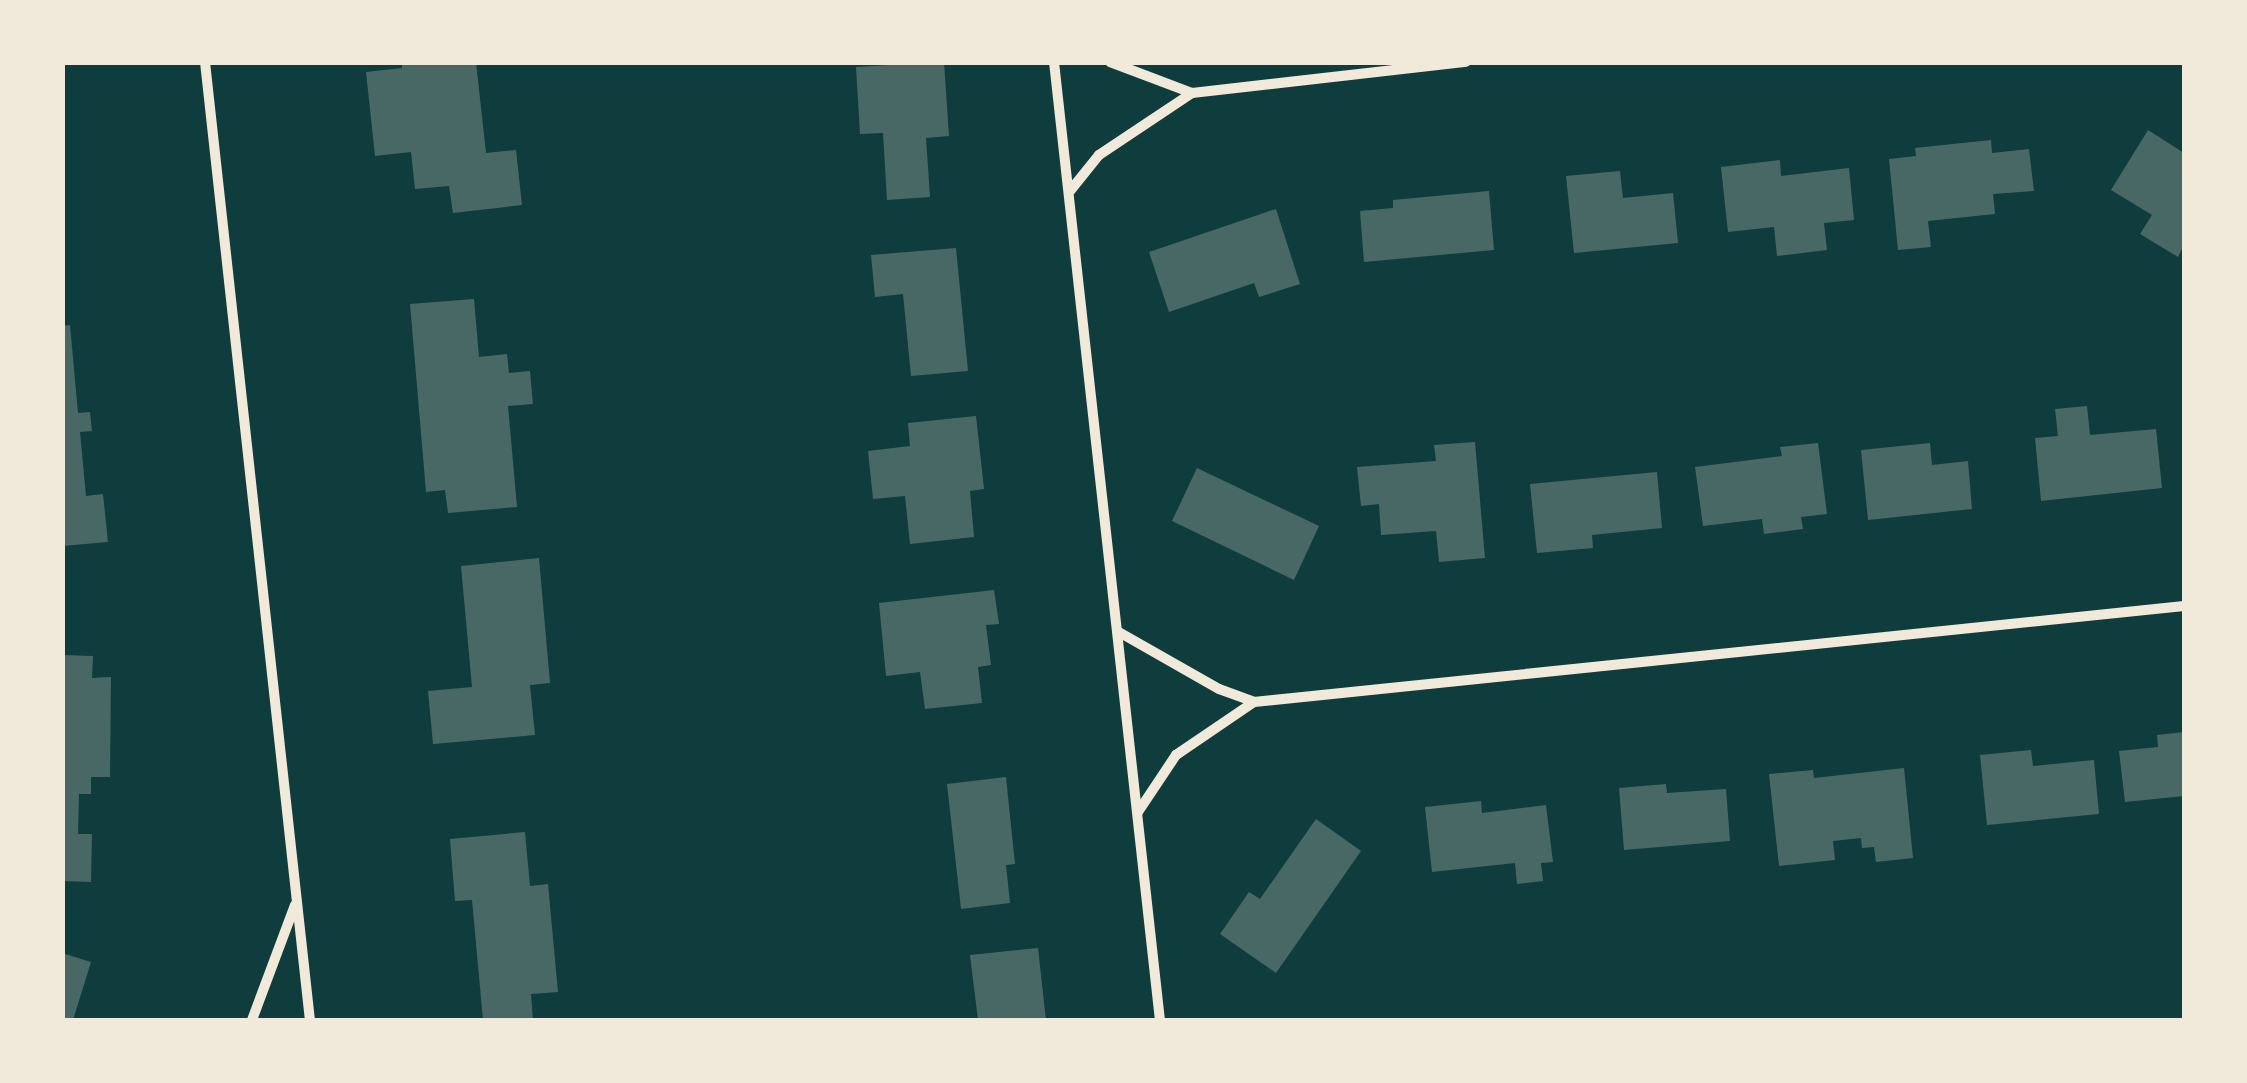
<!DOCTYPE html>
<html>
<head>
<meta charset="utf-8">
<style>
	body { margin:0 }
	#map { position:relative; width:2247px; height:1083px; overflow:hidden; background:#0f3d3e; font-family:"Zilla Slab",serif }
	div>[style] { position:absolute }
	.building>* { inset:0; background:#486865 }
	.minor>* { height:10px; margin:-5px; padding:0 5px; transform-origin:5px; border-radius:5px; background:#f1e9da }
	span { translate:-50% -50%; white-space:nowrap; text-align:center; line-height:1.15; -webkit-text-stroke:8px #f1e9da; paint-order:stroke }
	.frame { position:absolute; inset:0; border:65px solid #f1e9da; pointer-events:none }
</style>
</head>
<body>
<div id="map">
	<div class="building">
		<div style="clip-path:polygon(402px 62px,476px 62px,486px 153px,516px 150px,522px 205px,453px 213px,449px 186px,415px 189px,411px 152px,375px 156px,366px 72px,402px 68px)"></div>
		<div style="clip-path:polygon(944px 62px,949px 136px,926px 138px,930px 197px,887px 200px,883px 133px,860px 134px,856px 67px)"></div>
		<div style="clip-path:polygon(2148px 130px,2184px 153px,2184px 245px,2178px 257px,2140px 234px,2152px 215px,2111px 190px)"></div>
		<div style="clip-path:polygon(1991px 140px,1992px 153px,2029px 149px,2034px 191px,1993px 194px,1995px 214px,1928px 221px,1931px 247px,1898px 250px,1889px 159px,1916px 156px,1915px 148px)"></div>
		<div style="clip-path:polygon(1780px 160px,1781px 176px,1849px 168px,1854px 220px,1824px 223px,1827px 250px,1777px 256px,1774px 227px,1728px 232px,1721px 167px)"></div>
		<div style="clip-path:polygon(1620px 171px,1623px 198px,1673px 193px,1678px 243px,1574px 253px,1566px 176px)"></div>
		<div style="clip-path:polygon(1489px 191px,1494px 250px,1364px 262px,1360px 211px,1393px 208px,1393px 200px)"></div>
		<div style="clip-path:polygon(1276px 209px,1300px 284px,1259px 297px,1254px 283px,1169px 312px,1149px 252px)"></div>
		<div style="clip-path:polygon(956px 248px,968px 371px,911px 376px,903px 294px,875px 297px,871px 255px)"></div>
		<div style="clip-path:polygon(474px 299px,479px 357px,507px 354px,509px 373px,530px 371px,533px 404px,508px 406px,517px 507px,448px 513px,445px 490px,426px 492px,410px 304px)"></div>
		<div style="clip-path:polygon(70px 325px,78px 413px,90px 412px,92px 431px,80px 432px,86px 496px,103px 494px,108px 542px,62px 546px,62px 326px)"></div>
		<div style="clip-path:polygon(2087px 406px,2090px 435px,2156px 429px,2162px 488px,2041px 501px,2035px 438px,2058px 436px,2055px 409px)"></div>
		<div style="clip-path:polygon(976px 416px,984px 489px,970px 491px,974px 537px,910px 544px,905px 496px,873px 499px,868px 451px,910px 446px,908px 423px)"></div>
		<div style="clip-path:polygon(1475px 442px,1485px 558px,1439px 562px,1436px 531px,1381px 535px,1379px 504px,1361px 506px,1357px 467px,1436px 461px,1434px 445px)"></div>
		<div style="clip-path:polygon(1818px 443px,1827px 514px,1801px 517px,1803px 529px,1764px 534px,1762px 519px,1703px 526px,1695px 467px,1782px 456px,1780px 447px)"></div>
		<div style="clip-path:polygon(1930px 443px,1932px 465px,1968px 461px,1972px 509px,1868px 520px,1861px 450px)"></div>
		<div style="clip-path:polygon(1197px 468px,1319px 526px,1294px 580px,1172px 521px)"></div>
		<div style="clip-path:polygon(1657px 472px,1662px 528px,1592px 535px,1593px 548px,1537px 553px,1530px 484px)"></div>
		<div style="clip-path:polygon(539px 558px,550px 683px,530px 685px,535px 735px,433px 744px,428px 691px,472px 687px,461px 566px)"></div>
		<div style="clip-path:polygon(994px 590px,999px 624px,986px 625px,991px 665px,978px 667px,982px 703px,925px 709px,920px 672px,886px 676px,879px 603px)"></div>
		<div style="clip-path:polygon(62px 655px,93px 656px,92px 678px,111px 677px,110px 777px,91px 777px,91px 794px,79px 794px,78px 834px,92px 834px,91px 882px,62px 881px)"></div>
		<div style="clip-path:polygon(2184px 732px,2184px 796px,2125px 802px,2119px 751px,2158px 747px,2157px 735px)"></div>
		<div style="clip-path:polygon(2031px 750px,2033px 766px,2094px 760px,2099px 814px,1987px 825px,1980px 755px)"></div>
		<div style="clip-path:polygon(1904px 768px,1913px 858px,1876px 862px,1874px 847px,1862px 848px,1861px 838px,1833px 841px,1835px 860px,1779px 866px,1769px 774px,1813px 770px,1814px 778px)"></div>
		<div style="clip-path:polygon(1006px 777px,1015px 864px,1006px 865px,1010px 903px,961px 909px,947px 784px)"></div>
		<div style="clip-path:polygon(1666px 784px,1667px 793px,1726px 789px,1730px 841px,1624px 850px,1619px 788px)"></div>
		<div style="clip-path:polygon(1481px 801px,1482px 813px,1546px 805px,1553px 862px,1541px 863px,1543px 881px,1517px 884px,1515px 863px,1432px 872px,1425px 807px)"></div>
		<div style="clip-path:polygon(1316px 819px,1361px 851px,1276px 973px,1220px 934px,1249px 892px,1260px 899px)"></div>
		<div style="clip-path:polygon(525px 832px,530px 886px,548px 884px,558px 992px,531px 994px,533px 1020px,483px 1020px,472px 900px,455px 901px,450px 839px)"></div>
		<div style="clip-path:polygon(1038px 948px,1046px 1020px,978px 1020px,970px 955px)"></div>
		<div style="clip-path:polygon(62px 953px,91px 962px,73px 1020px,62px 1020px)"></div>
	</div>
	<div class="minor">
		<div style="left:205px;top:62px;width:964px;rotate:83.75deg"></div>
		<div style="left:1054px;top:62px;width:964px;rotate:83.69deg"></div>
		<div style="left:1110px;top:62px;width:88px;rotate:20.7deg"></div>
		<div style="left:1070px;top:191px;width:46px;rotate:-51.1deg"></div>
		<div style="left:1099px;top:155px;width:112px;rotate:-33.7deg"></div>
		<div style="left:1192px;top:93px;width:276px;rotate:-6.5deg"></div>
		<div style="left:1117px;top:631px;width:117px;rotate:29.6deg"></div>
		<div style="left:1219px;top:689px;width:37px;rotate:20deg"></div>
		<div style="left:1254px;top:702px;width:935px;rotate:-5.89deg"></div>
		<div style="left:1138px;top:812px;width:69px;rotate:-56.3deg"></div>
		<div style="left:1176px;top:755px;width:94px;rotate:-34.2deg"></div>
		<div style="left:252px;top:1020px;width:123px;rotate:-69.5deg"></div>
	</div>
	<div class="frame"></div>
</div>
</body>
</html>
